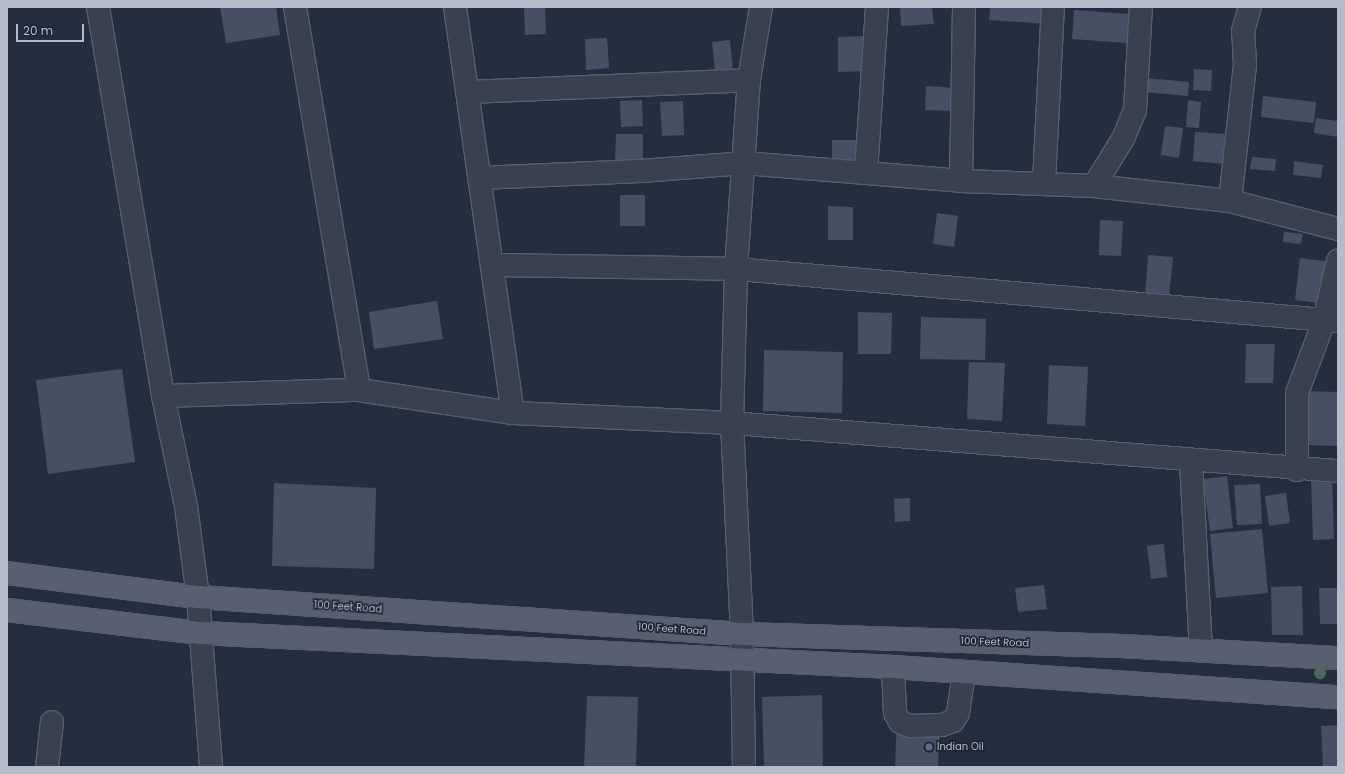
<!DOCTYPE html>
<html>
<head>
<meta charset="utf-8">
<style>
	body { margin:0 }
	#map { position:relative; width:1345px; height:774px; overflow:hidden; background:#242f3e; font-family:Poppins,sans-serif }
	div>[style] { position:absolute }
	.building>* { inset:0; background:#455162 }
	.roads { filter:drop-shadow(1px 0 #565f6c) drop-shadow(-1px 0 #565f6c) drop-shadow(0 1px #565f6c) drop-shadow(0 -1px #565f6c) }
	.minor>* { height:22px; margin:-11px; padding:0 11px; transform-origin:11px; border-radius:11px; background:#38414e }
	.major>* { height:22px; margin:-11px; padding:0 11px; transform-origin:11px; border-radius:11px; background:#56606e }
	.trees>* { width:12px; height:12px; margin:-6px; border-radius:50%; background:#4b6a5d }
	.dots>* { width:11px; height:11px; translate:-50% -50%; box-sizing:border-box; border:2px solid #1d2633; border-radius:50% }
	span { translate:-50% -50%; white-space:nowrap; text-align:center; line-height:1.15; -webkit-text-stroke:3.5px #1d2633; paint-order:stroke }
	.street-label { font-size:10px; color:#b4bcc9 }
	.poi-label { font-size:10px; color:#b4bcc9 }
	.left { translate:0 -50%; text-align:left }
	.frame { position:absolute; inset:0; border:8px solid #b4bcc9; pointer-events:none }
	.scale { position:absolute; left:16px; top:24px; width:68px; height:18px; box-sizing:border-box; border:2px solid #b4bcc9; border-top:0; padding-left:5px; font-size:12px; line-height:14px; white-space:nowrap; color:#b4bcc9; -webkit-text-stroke:3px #1d2633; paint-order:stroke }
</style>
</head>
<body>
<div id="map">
	<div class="building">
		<div style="clip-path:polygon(220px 7px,276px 7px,280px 35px,226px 43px)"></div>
		<div style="clip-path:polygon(524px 7px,545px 7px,546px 34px,525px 35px)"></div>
		<div style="clip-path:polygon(932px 7px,934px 24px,901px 26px,900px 8px)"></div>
		<div style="clip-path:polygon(990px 7px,1050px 7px,1049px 24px,989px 20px)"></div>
		<div style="clip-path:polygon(1074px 10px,1129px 14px,1127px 43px,1072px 39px)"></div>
		<div style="clip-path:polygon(866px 36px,867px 71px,838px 72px,838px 37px)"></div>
		<div style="clip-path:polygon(607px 38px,609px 68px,586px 70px,585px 39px)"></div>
		<div style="clip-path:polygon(730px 40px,733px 70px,715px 72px,712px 42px)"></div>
		<div style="clip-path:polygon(1194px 69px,1212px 70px,1211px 91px,1193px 90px)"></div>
		<div style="clip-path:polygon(1145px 78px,1189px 82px,1188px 96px,1143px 92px)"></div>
		<div style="clip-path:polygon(926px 86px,955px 88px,954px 111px,925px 110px)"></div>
		<div style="clip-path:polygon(1263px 96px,1316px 102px,1314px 123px,1261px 117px)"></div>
		<div style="clip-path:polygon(642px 100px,643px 126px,621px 127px,620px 101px)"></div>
		<div style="clip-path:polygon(1188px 100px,1201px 102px,1199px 128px,1186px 127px)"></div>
		<div style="clip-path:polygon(683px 101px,684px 135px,662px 136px,660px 102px)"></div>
		<div style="clip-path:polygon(1316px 118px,1338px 121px,1338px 137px,1314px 133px)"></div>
		<div style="clip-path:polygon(1165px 126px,1183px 128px,1179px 158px,1161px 155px)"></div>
		<div style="clip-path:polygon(1195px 132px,1226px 134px,1224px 164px,1193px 161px)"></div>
		<div style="clip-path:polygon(616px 134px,643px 134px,643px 163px,615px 163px)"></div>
		<div style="clip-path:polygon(832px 140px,864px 140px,864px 160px,832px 160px)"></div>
		<div style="clip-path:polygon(1252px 157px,1276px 159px,1275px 171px,1250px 169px)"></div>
		<div style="clip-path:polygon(1294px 161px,1323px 165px,1321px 178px,1293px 175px)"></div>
		<div style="clip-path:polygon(620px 195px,645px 195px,645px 226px,620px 226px)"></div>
		<div style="clip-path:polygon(828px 206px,853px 207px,853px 240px,828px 240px)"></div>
		<div style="clip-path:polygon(937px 213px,958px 216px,954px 247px,933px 244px)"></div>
		<div style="clip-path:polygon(1100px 220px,1123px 221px,1121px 256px,1099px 255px)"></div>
		<div style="clip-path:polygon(1284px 232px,1303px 234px,1301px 244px,1283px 242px)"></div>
		<div style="clip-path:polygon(1148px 255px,1173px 257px,1169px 298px,1145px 296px)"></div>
		<div style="clip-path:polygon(1300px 258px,1331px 262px,1325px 304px,1295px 300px)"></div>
		<div style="clip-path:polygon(437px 301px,443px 339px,374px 349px,369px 312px)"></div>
		<div style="clip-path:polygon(858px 312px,892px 313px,891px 354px,858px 354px)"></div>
		<div style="clip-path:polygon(921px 317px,986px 319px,985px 360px,920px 359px)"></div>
		<div style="clip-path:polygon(1246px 344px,1275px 344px,1273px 383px,1245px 383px)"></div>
		<div style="clip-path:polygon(764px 350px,843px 352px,842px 413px,763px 411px)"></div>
		<div style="clip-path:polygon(969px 362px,1005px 363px,1002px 421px,967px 419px)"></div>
		<div style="clip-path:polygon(1049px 365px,1088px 367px,1085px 426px,1047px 424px)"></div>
		<div style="clip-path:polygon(122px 369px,135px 462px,48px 474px,36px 380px)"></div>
		<div style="clip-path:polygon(1308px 391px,1338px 392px,1338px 446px,1306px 445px)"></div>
		<div style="clip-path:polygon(1227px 476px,1233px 528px,1210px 531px,1203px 479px)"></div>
		<div style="clip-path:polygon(1332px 478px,1334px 539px,1313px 540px,1311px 479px)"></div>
		<div style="clip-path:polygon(274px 483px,376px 488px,374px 569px,272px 566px)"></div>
		<div style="clip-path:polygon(1260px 484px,1262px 524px,1237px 525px,1234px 485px)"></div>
		<div style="clip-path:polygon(1286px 493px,1290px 523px,1269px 526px,1265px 496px)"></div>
		<div style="clip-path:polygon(910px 498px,910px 521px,895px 522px,894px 499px)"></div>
		<div style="clip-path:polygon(1262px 529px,1268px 593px,1216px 598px,1210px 534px)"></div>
		<div style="clip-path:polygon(1164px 544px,1167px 577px,1151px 579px,1147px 546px)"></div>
		<div style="clip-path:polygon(1044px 585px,1047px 609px,1018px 612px,1015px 588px)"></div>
		<div style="clip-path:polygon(1302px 586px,1303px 635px,1272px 635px,1271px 587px)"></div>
		<div style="clip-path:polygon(1319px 588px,1338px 588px,1338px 624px,1320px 624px)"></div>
		<div style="clip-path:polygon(822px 695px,823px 767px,764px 767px,762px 697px)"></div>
		<div style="clip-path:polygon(587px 696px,638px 697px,636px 767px,584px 767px)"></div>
		<div style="clip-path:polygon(897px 715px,940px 717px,938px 767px,895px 767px)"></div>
		<div style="clip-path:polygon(1338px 725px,1338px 767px,1323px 767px,1321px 726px)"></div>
	</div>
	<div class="roads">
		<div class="minor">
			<div style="left:98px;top:7px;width:394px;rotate:80.5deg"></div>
			<div style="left:163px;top:396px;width:112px;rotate:78.2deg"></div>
			<div style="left:186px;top:506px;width:92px;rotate:82.5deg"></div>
			<div style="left:198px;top:597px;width:170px;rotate:85.6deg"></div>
			<div style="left:295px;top:7px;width:388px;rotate:80.5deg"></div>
			<div style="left:455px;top:7px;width:410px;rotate:81.9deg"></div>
			<div style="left:467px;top:92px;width:282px;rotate:-2.4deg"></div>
			<div style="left:866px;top:173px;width:166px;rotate:-86.2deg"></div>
			<div style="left:479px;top:178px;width:162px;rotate:-2.5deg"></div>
			<div style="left:641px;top:171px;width:103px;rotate:-4.4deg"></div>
			<div style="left:744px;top:163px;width:218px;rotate:4.7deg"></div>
			<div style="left:961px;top:181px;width:133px;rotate:2.2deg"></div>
			<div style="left:1094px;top:186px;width:137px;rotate:6.3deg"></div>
			<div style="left:1230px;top:201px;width:112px;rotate:14.5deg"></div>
			<div style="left:961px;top:181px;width:174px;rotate:-89deg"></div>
			<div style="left:1044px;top:182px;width:175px;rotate:-87.1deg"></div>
			<div style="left:1094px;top:186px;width:57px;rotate:-58.5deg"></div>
			<div style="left:1124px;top:137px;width:29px;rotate:-68deg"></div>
			<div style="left:1135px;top:110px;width:103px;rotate:-86.7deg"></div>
			<div style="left:1230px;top:201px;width:137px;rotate:-83.7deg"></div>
			<div style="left:1245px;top:65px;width:34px;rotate:-93deg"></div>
			<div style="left:1243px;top:31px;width:25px;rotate:-74deg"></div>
			<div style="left:492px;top:265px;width:244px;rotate:0.9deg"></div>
			<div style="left:736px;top:269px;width:604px;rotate:4.94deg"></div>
			<div style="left:163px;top:396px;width:196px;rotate:-1.8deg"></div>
			<div style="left:359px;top:390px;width:156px;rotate:8.5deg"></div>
			<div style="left:513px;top:413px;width:219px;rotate:2.6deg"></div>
			<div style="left:732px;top:423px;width:608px;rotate:4.53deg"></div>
			<div style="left:1191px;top:461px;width:190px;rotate:87deg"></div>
			<div style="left:1297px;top:470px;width:77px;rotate:-90deg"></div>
			<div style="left:1297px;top:393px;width:77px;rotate:-69.4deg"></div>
			<div style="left:1324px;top:321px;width:62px;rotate:-76.9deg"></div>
			<div style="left:893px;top:667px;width:46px;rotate:87.5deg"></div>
			<div style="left:895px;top:713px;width:10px;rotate:61deg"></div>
			<div style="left:900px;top:722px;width:11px;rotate:22deg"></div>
			<div style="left:910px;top:726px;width:32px;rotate:-2deg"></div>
			<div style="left:942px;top:725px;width:12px;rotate:-20deg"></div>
			<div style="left:953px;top:721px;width:9px;rotate:-58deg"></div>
			<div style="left:958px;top:713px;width:40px;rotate:-81.5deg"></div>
			<div style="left:47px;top:767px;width:45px;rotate:-83.7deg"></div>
			<div style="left:744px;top:767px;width:133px;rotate:-90.9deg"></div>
			<div style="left:742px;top:634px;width:211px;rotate:-92.7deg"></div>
			<div style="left:732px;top:423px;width:154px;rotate:-88.5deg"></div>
			<div style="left:736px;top:269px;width:189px;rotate:-86.1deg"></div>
			<div style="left:749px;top:80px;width:74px;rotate:-80.7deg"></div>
		</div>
		<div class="major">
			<div style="left:7px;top:573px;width:193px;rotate:7.2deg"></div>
			<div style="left:198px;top:597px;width:545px;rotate:3.89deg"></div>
			<div style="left:742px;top:634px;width:379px;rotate:1.8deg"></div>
			<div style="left:1121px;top:646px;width:217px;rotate:3.2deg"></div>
			<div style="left:7px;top:610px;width:195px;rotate:6.8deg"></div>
			<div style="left:201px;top:633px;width:693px;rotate:2.81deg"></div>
			<div style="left:893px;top:667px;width:446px;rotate:3.9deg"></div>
		</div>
	</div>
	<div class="trees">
		<div style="left:1320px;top:673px"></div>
	</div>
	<div class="dots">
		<div style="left:929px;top:747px;background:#5c6f8a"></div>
	</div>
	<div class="street-label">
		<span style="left:348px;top:607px;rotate:4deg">100 Feet Road</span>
		<span style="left:672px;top:629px;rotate:4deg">100 Feet Road</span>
		<span style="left:995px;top:642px;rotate:2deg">100 Feet Road</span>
	</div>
	<div class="poi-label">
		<span class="left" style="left:937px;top:747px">Indian Oil</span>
	</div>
	<div class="frame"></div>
	<div class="scale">20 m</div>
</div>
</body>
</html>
